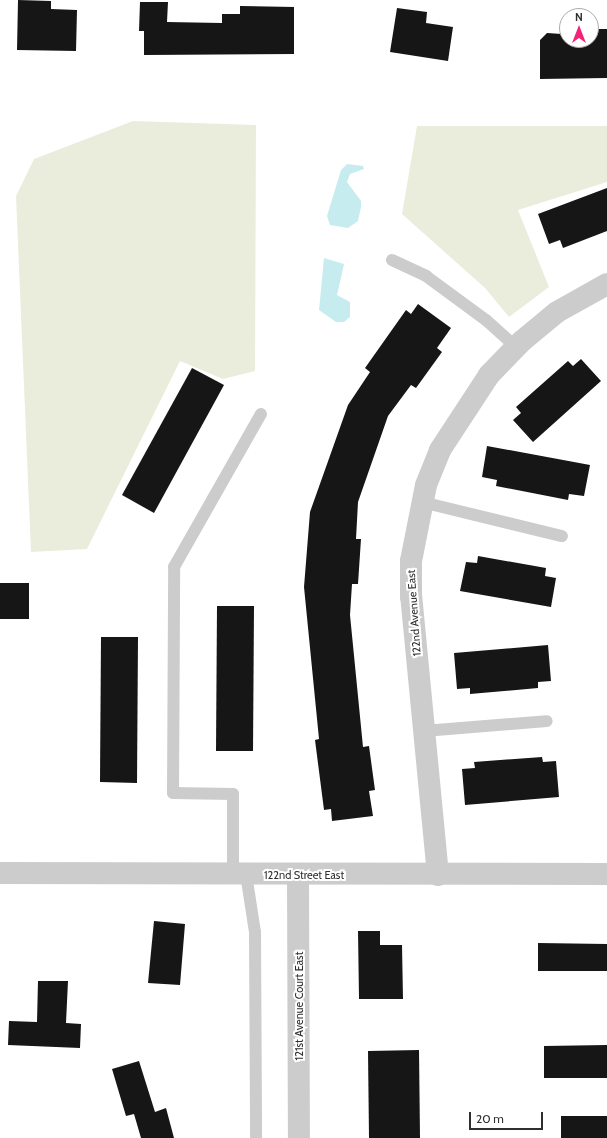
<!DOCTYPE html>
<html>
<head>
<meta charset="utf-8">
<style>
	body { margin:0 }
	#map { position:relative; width:607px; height:1138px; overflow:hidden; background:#fff; font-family:Cabin,sans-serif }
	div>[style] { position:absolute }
	.green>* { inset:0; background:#ebeddc }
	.water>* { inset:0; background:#c6ecef }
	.building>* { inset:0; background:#161616 }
	.service>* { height:12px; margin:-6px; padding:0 6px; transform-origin:6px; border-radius:6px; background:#ccc }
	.minor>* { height:22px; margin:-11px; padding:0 11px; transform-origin:11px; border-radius:11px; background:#ccc }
	.tertiary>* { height:22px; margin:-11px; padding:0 11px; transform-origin:11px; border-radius:11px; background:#ccc }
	span { translate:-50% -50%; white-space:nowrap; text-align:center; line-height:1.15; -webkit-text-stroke:4px #fff; paint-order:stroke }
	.street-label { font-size:11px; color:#2f2f2f }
	.north { position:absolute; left:559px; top:8px; width:40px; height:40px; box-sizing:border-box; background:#fff; border:1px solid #acacac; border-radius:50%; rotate:0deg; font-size:11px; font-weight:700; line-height:16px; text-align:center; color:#2f2f2f }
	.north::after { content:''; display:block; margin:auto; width:14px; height:18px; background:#f32477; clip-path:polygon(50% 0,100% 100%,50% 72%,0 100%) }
	.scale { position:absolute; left:469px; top:1112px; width:74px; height:18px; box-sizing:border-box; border:2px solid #2f2f2f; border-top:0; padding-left:5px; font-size:12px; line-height:14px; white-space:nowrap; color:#2f2f2f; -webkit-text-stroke:3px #fff; paint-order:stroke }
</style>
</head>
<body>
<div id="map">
	<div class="green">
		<div style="clip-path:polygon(133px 121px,256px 125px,255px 371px,223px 379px,180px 361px,87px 549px,31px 552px,16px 196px,34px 159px)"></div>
		<div style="clip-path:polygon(417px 126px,607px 126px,607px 182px,518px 210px,549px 287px,509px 317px,485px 288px,402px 214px)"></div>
	</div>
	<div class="water">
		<div style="clip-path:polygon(347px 164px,363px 166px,364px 169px,350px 174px,347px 182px,361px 201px,361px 207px,358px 221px,348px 228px,330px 225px,327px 216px,341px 170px)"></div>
		<div style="clip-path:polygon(324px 258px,344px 264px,337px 295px,350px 302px,350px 317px,344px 322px,336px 322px,319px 310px)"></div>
	</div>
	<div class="building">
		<div style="clip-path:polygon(18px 0,51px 1px,51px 9px,77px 10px,76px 51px,17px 50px)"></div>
		<div style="clip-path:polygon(140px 2px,168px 2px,167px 22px,222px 23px,222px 14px,240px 14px,240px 6px,294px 7px,294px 54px,144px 55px,144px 31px,139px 31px)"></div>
		<div style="clip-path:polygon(397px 8px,427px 12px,426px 23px,453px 27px,448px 61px,390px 52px)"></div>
		<div style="clip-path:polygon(562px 29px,567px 29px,567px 40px,591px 40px,591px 29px,607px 29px,607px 78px,540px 79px,540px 40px,547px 33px,562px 34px)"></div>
		<div style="clip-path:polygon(607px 188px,607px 231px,563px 248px,560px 240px,549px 244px,538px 214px)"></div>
		<div style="clip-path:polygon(418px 304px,451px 328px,437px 348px,442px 352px,416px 388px,411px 385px,388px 416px,358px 502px,356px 539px,361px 539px,358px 584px,352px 584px,350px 615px,363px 747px,369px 746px,375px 790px,369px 791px,373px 816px,332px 821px,331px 809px,324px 810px,315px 740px,319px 739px,304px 587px,310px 512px,348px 405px,370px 372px,365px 368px,406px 310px,411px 314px)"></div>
		<div style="clip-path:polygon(581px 359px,601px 381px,533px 442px,513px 420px,521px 413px,516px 407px,568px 361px,573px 366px)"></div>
		<div style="clip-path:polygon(192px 368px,224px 385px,154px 513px,122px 495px)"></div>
		<div style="clip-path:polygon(487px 446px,590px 465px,584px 496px,569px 494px,568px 500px,496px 486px,497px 480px,482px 477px)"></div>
		<div style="clip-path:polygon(478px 556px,546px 568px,545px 576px,556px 578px,551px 607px,460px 591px,466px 562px,477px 563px)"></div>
		<div style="clip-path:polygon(0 583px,29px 583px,29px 619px,0 619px)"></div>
		<div style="clip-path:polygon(217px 606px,254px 606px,253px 751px,216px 751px)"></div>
		<div style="clip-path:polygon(101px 637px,138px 637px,137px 783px,100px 782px)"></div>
		<div style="clip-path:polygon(548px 645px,551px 681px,538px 682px,538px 688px,470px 694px,470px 688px,457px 689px,454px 653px)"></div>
		<div style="clip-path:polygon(542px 757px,543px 762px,556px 761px,559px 797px,465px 805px,462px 769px,475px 768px,474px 762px)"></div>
		<div style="clip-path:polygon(154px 921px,185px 924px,180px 985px,148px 983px)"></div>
		<div style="clip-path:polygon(358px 931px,380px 931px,380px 945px,402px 945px,403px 999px,359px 999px)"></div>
		<div style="clip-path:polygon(538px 943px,607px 944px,607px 971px,538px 971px)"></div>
		<div style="clip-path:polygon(38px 981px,68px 981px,66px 1023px,81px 1024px,80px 1048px,8px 1045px,9px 1021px,37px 1022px)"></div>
		<div style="clip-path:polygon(607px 1045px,607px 1078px,544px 1078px,544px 1046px)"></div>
		<div style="clip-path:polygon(419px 1050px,420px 1138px,369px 1138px,368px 1051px)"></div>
		<div style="clip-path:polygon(139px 1061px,155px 1112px,166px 1108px,174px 1138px,141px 1138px,134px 1114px,126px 1116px,112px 1069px)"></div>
		<div style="clip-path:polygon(561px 1116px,607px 1116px,607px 1138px,561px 1138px)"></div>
	</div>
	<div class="service">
		<div style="left:392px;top:260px;width:38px;rotate:25deg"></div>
		<div style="left:426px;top:276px;width:74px;rotate:36.3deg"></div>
		<div style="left:486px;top:320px;width:40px;rotate:42deg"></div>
		<div style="left:422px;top:502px;width:144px;rotate:13.7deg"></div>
		<div style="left:424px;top:731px;width:123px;rotate:-4.6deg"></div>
		<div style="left:233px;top:874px;width:80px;rotate:-90deg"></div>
		<div style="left:233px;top:794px;width:60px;rotate:-179deg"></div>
		<div style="left:173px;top:793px;width:226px;rotate:-89.7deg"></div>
		<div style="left:174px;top:567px;width:176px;rotate:-60.4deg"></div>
		<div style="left:246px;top:874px;width:59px;rotate:81.2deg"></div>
		<div style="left:255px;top:932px;width:206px;rotate:89.7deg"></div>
	</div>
	<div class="minor">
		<div style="left:298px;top:875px;width:263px;rotate:89.8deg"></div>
		<div style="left:438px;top:875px;width:279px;rotate:-95.5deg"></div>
		<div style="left:411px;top:597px;width:36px;rotate:-90deg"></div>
		<div style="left:411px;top:561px;width:77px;rotate:-78.8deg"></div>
		<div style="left:426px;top:485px;width:38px;rotate:-68deg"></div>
		<div style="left:440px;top:450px;width:90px;rotate:-56.8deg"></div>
		<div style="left:489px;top:375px;width:47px;rotate:-45.9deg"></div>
		<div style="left:522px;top:341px;width:45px;rotate:-39.6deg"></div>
		<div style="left:557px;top:312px;width:57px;rotate:-29.2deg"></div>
	</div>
	<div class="tertiary">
		<div style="left:0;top:873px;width:607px;rotate:0.09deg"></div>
	</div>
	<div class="street-label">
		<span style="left:414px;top:613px;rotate:-94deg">122nd Avenue East</span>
		<span style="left:304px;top:875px">122nd Street East</span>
		<span style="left:299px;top:1006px;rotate:-90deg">121st Avenue Court East</span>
	</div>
	<div class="north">N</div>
	<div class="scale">20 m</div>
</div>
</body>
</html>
